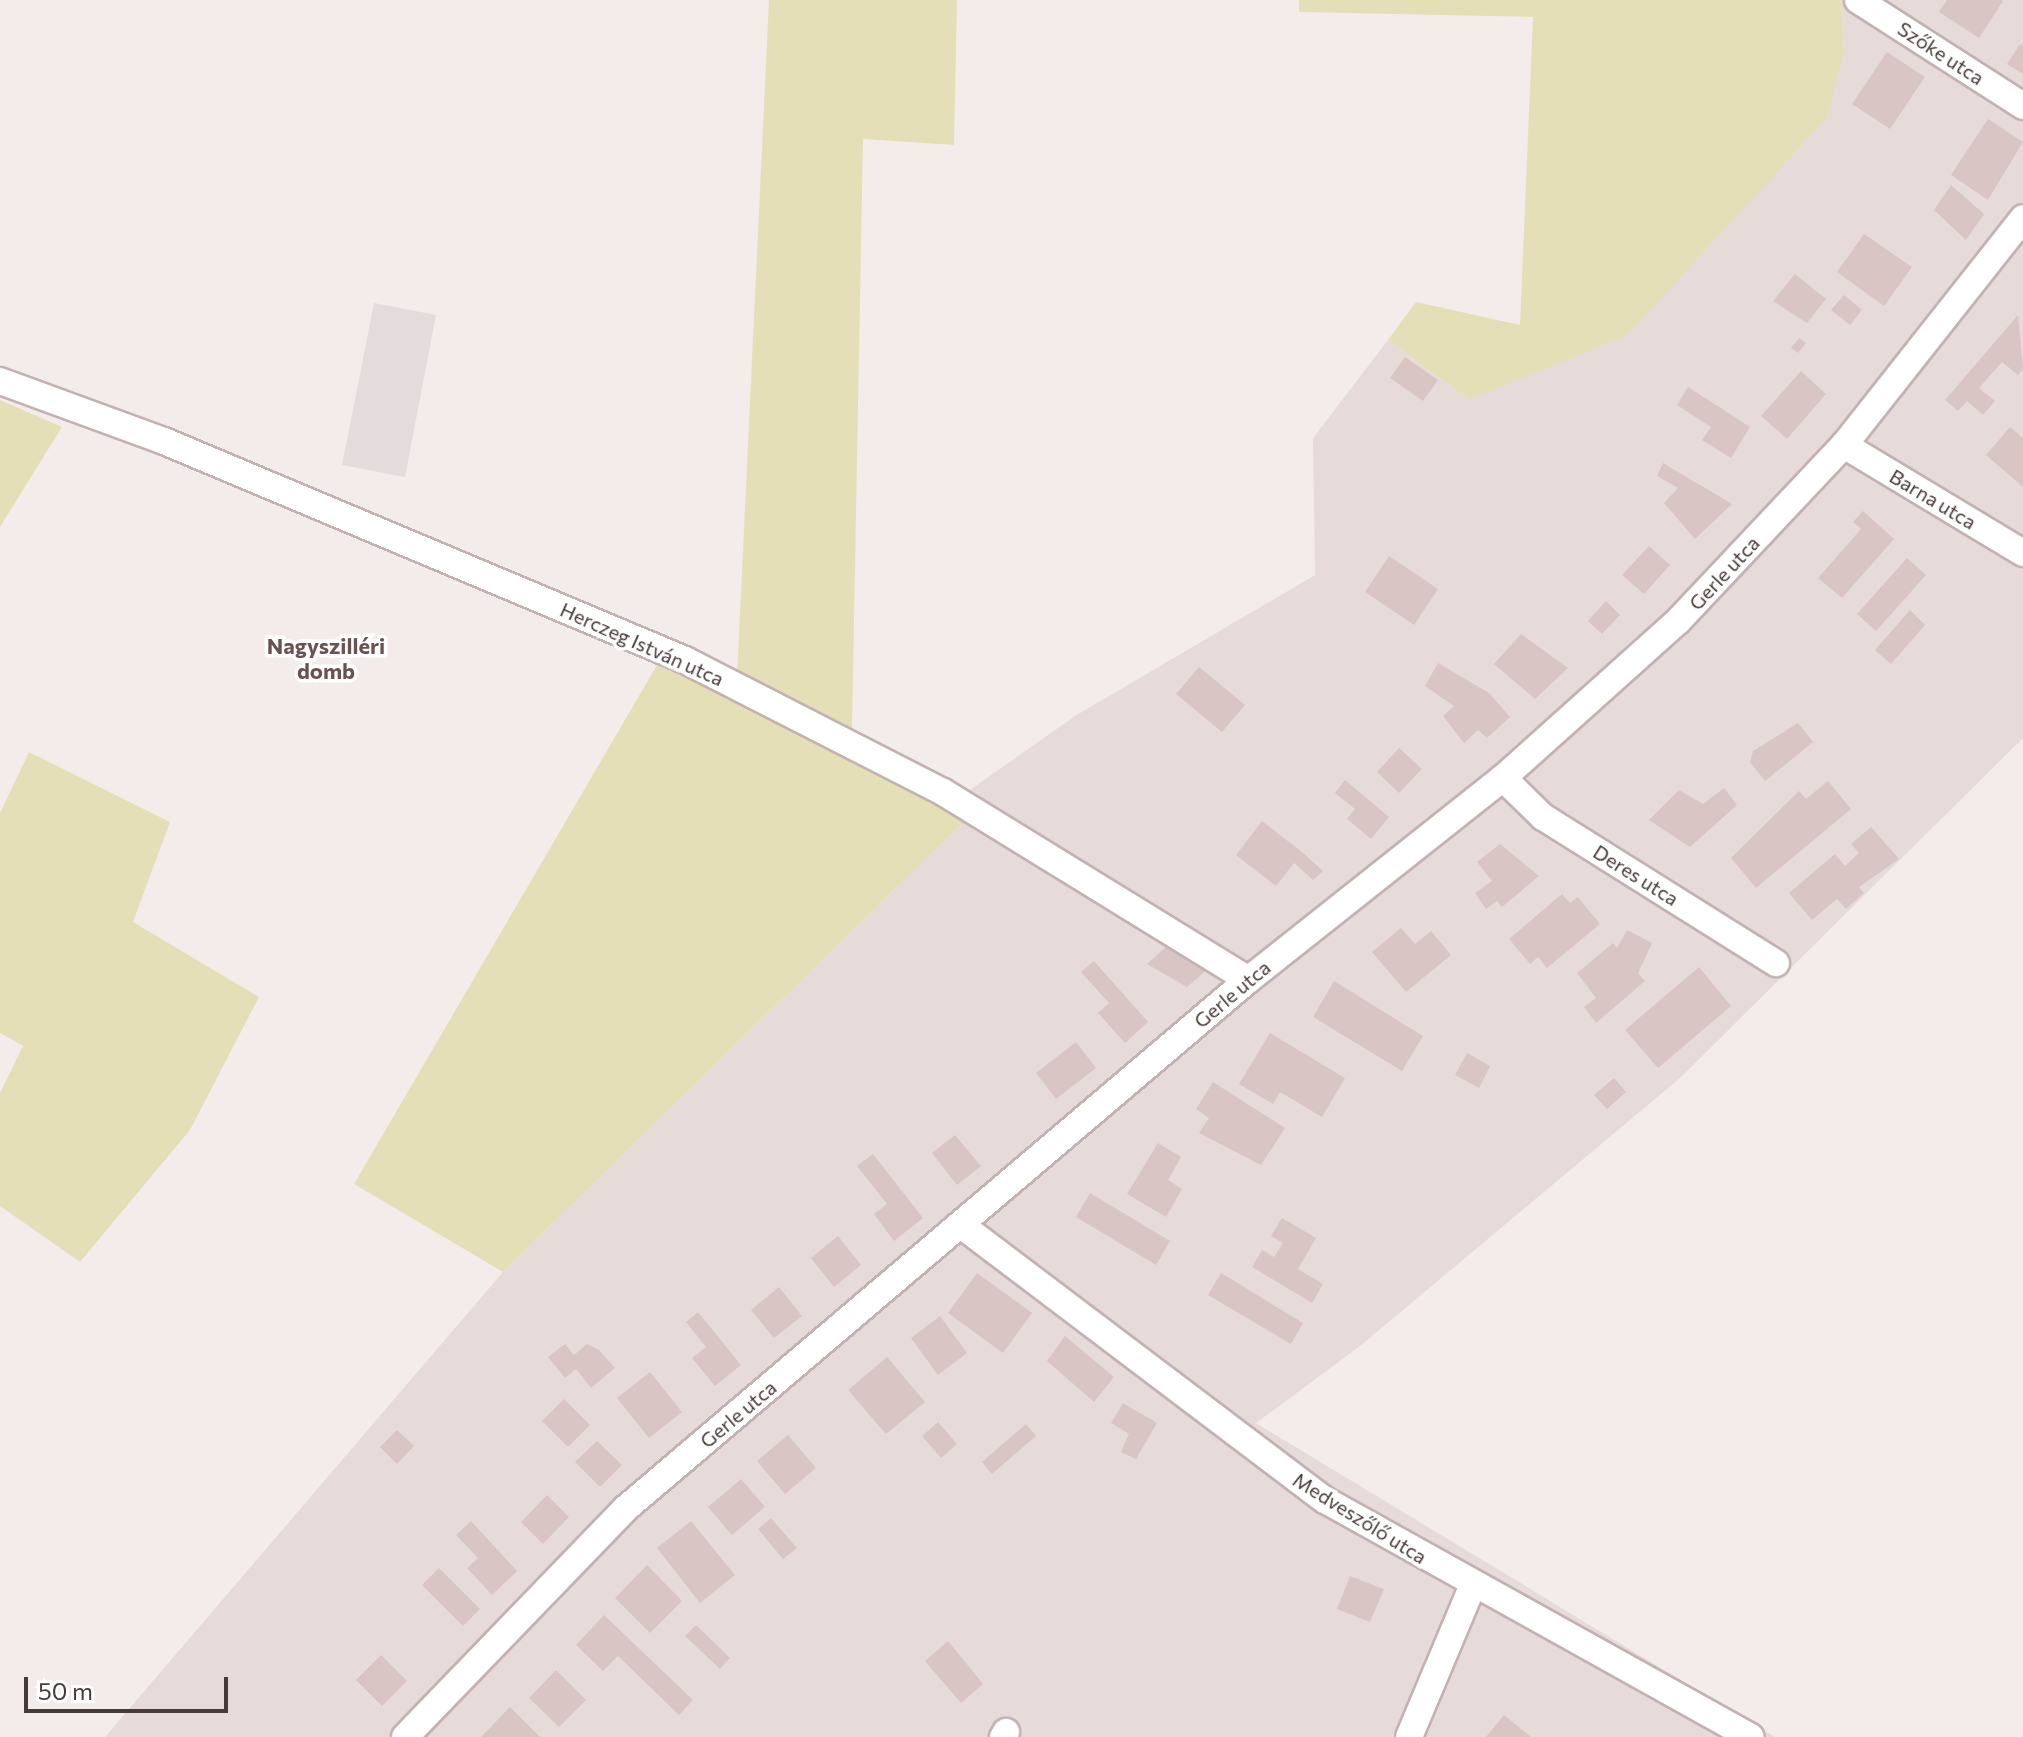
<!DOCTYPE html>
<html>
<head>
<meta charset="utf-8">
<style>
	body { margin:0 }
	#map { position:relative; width:2023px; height:1737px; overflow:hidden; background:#f4eceb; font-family:Commissioner,sans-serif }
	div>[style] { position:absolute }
	.residential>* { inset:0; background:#e7dbd9 }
	.industrial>* { inset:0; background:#e4dcdc }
	.green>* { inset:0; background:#e5dfb7 }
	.building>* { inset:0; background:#d8c5c4 }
	.roads { filter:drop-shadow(2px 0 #c2b2b1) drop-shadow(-2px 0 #c2b2b1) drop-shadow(0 2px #c2b2b1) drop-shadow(0 -2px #c2b2b1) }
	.minor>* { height:26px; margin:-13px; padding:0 13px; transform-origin:13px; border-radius:13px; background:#fff }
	span { translate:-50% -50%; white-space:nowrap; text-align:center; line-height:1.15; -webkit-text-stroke:7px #fff; paint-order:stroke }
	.street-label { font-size:20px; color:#483a39 }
	.neighbourhood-label { font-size:22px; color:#6a5251; font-weight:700 }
	.scale { position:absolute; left:24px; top:1677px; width:204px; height:36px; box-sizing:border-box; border:4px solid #483a39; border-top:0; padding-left:10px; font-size:24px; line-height:28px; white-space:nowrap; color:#483a39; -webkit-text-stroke:6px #fff; paint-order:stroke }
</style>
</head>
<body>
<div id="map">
	<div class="residential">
		<div style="clip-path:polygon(1841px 0,2023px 0,2023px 738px,1679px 1079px,1360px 1346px,1256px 1423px,1775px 1737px,105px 1737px,503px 1272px,984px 802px,967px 792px,1075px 716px,1315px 575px,1313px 438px,1388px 340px,1469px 400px,1844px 53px)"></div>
	</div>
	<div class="industrial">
		<div style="clip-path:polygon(374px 303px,436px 315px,405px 477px,342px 465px)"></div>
	</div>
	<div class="green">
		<div style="clip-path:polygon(769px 0,957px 0,954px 145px,863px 139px,852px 729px,984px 802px,503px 1272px,354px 1184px,657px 665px,736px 698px)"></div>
		<div style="clip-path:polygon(1299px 0,1841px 0,1844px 53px,1826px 119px,1626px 336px,1469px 400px,1388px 340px,1416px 302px,1520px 325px,1533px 17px,1299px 12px)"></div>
		<div style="clip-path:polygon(0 400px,62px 427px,0 527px)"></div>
		<div style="clip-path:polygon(29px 752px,170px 822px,133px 922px,259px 997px,190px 1130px,80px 1262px,0 1206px,0 1093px,23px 1046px,0 1033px,0 813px)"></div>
	</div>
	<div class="building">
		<div style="clip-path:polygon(1947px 0,2001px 0,2003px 1px,1979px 38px,1939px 12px)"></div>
		<div style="clip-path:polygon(2020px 44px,2023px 46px,2023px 74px,2007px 64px)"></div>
		<div style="clip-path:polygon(1887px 52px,1925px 77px,1890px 129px,1852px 104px)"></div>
		<div style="clip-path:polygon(1988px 119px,2023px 142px,1988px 200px,1951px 175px)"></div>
		<div style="clip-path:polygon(1951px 185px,1984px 214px,1966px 240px,1934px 210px)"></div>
		<div style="clip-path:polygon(1864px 234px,1912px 267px,1884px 306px,1837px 272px)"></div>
		<div style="clip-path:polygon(1795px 274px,1826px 299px,1807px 323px,1773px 301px)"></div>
		<div style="clip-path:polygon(1844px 295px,1862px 310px,1850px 325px,1831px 310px)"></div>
		<div style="clip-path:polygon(2018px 315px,2023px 369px,2018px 375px,2002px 362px,1979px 388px,1995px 401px,1983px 415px,1967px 401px,1958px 411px,1945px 400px)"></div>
		<div style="clip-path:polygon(1799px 338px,1806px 343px,1798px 353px,1791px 348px)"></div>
		<div style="clip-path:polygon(1405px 357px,1438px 380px,1423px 401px,1390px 378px)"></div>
		<div style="clip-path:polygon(1801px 371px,1826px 394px,1787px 439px,1761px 416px)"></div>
		<div style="clip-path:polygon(1688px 387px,1750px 427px,1731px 458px,1702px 440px,1711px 427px,1677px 405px)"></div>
		<div style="clip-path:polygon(2010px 427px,2023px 438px,2023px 487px,1986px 455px)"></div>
		<div style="clip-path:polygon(1663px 463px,1732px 504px,1695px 539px,1664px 503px,1678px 488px,1657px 476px)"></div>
		<div style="clip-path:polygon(1863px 511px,1894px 539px,1842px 598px,1818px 578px,1861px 529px,1853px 522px)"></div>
		<div style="clip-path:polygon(1649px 546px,1670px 565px,1644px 594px,1622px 575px)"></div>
		<div style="clip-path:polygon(1389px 556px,1438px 589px,1414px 625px,1365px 592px)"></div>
		<div style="clip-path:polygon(1907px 558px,1926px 575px,1876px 631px,1857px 614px)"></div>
		<div style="clip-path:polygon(1606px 601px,1620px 615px,1602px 634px,1588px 621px)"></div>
		<div style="clip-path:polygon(1910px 610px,1925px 625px,1891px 664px,1875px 650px)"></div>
		<div style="clip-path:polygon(1521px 634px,1568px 668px,1535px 699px,1494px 664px)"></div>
		<div style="clip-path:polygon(1438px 663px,1489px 693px,1510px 717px,1487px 738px,1478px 730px,1464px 743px,1443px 716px,1454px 706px,1425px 686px)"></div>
		<div style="clip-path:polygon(1199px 667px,1245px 705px,1222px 732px,1176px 694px)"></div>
		<div style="clip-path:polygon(1798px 723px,1813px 742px,1765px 781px,1750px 762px,1753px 751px)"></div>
		<div style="clip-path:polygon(1399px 748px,1422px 769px,1399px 793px,1377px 772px)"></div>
		<div style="clip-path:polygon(1345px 780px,1389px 817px,1371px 839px,1347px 819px,1355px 809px,1335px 793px)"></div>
		<div style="clip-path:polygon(1828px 781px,1851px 809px,1756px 888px,1731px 858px,1799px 791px,1806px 799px)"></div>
		<div style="clip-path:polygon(1724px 788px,1737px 805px,1690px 847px,1649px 820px,1679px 790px,1703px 804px)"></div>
		<div style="clip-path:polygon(1262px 821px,1302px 852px,1323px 871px,1313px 880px,1294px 863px,1276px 886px,1236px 855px)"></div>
		<div style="clip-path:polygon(1871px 827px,1899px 859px,1859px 887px,1864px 893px,1846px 909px,1837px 899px,1812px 920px,1789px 893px,1835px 854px,1845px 866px,1859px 853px,1851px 844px)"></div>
		<div style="clip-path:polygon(1500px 844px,1539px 876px,1502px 907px,1497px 901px,1486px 909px,1475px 893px,1492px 881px,1477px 862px)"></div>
		<div style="clip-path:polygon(1562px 894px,1570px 903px,1578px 897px,1600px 924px,1547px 968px,1538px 957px,1530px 964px,1509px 939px)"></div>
		<div style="clip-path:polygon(1401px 928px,1415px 944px,1431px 931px,1451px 955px,1406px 992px,1372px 952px)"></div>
		<div style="clip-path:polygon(1627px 930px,1652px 943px,1638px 973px,1645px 981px,1596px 1023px,1584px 1007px,1596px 998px,1577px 973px,1613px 943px,1617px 948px)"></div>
		<div style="clip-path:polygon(1168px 945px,1209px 968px,1187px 987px,1147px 964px)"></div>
		<div style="clip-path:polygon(1094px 961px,1148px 1022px,1125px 1043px,1098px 1013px,1109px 1003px,1081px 972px)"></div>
		<div style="clip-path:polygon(1699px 967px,1731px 1006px,1658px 1068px,1625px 1030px)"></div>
		<div style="clip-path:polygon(1334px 981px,1423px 1036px,1402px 1071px,1313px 1017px)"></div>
		<div style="clip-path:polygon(1270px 1033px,1345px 1078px,1322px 1117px,1280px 1092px,1273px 1104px,1239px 1084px)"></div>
		<div style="clip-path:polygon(1076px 1042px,1096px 1068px,1056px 1099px,1036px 1073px)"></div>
		<div style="clip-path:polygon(1467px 1053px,1490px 1066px,1479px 1088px,1455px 1075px)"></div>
		<div style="clip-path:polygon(1614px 1078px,1626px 1092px,1607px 1109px,1594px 1095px)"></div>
		<div style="clip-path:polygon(1213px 1082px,1285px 1128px,1261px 1165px,1199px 1133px,1209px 1118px,1196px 1109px)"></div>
		<div style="clip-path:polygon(955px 1135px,981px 1166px,957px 1185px,932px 1153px)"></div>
		<div style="clip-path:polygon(1158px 1143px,1181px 1157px,1168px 1180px,1182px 1189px,1166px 1217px,1127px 1194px)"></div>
		<div style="clip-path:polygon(873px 1154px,923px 1218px,894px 1241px,874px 1214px,887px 1204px,857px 1166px)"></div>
		<div style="clip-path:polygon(1090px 1193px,1170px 1241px,1156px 1265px,1076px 1217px)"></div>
		<div style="clip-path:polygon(1282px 1218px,1316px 1238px,1298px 1269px,1323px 1284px,1312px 1303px,1252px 1267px,1262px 1250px,1274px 1257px,1283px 1243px,1271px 1236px)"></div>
		<div style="clip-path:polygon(838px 1236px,861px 1265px,834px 1287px,811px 1258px)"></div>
		<div style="clip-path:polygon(977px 1273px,1032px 1313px,1003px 1353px,948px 1313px)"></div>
		<div style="clip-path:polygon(1221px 1273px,1303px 1323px,1291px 1344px,1208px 1295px)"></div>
		<div style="clip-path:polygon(779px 1287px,802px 1316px,774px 1338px,751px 1310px)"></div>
		<div style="clip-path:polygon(698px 1312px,741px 1365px,715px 1386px,692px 1358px,706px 1347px,686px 1322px)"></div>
		<div style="clip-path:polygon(940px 1316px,967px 1353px,938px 1375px,911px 1338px)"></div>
		<div style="clip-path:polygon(1065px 1336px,1114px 1377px,1094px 1402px,1047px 1361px)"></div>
		<div style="clip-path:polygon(565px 1344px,574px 1355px,587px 1344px,599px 1350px,615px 1368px,591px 1388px,576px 1369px,565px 1378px,548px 1357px)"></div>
		<div style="clip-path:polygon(887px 1357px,925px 1402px,886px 1434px,848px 1390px)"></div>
		<div style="clip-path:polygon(650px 1372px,682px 1412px,649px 1438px,617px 1398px)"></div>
		<div style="clip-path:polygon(564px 1399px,590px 1425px,568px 1447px,542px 1421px)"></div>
		<div style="clip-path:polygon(1123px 1403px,1157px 1423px,1136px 1459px,1121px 1452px,1129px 1434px,1111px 1423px)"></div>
		<div style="clip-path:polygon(938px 1422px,957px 1444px,941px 1458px,922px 1436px)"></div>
		<div style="clip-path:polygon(1026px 1424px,1036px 1436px,992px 1474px,982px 1462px)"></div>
		<div style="clip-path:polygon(397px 1430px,414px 1446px,397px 1464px,380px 1447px)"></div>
		<div style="clip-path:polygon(788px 1435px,816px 1468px,785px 1494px,757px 1461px)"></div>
		<div style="clip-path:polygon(597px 1441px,622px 1465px,600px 1487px,575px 1462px)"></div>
		<div style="clip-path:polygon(741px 1479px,765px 1507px,732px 1535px,708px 1507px)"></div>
		<div style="clip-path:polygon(547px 1495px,569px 1517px,543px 1544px,521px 1522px)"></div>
		<div style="clip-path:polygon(771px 1518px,797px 1548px,783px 1559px,758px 1529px)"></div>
		<div style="clip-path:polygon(471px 1521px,517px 1571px,492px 1595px,467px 1568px,478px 1558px,456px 1535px)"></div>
		<div style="clip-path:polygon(691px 1521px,735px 1575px,700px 1603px,657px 1548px)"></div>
		<div style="clip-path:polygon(647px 1565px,682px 1601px,650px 1633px,615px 1598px)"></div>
		<div style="clip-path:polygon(439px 1568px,480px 1609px,463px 1626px,422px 1585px)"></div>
		<div style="clip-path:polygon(1350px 1576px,1384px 1589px,1370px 1622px,1337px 1609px)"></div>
		<div style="clip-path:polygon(604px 1615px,693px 1700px,679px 1715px,618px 1656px,603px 1671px,576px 1645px)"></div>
		<div style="clip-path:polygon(696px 1625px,730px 1658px,720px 1669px,685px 1636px)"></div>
		<div style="clip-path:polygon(948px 1641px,983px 1684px,961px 1703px,925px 1661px)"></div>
		<div style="clip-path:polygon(381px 1655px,407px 1681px,382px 1706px,356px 1680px)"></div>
		<div style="clip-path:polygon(556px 1670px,586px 1700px,559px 1727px,529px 1698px)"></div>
		<div style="clip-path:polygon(510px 1707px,540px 1737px,481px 1737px)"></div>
		<div style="clip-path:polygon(1504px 1715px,1531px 1737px,1486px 1737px)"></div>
	</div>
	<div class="roads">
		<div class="minor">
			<div style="left:1858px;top:0;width:196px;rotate:32.7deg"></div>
			<div style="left:0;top:381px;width:175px;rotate:20.1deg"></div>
			<div style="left:164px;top:441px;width:565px;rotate:22.8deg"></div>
			<div style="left:685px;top:660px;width:290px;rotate:27.1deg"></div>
			<div style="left:943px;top:792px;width:358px;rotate:31.6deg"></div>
			<div style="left:1844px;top:445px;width:209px;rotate:31.1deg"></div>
			<div style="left:1503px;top:778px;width:56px;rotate:44.3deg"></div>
			<div style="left:1543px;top:817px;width:275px;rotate:32.1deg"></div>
			<div style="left:961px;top:1225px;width:456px;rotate:37.1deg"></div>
			<div style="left:1325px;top:1500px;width:487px;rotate:29.1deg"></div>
			<div style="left:405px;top:1737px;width:317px;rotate:-46deg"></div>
			<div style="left:625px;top:1509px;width:817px;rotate:-40.34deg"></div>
			<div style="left:1248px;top:980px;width:325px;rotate:-38.4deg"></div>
			<div style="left:1503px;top:778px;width:235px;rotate:-41.9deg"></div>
			<div style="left:1678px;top:621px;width:242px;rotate:-46.7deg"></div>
			<div style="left:1844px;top:445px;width:289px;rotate:-51.7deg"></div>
			<div style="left:1003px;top:1737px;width:6px;rotate:-59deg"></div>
			<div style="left:1409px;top:1737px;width:163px;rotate:-67.2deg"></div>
		</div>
	</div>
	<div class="street-label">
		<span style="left:1941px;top:53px;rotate:33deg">Szőke utca</span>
		<span style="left:1933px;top:499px;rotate:31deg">Barna utca</span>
		<span style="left:1724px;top:573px;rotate:-47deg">Gerle utca</span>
		<span style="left:642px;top:644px;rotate:24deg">Herczeg István utca</span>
		<span style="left:1636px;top:875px;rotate:32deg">Deres utca</span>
		<span style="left:1232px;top:994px;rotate:-40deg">Gerle utca</span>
		<span style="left:738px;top:1414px;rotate:-40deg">Gerle utca</span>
		<span style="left:1360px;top:1518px;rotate:32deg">Medveszőlő utca</span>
	</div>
	<div class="neighbourhood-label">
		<span style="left:326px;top:658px">Nagyszilléri<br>domb</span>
	</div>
	<div class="scale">50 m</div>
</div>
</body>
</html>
